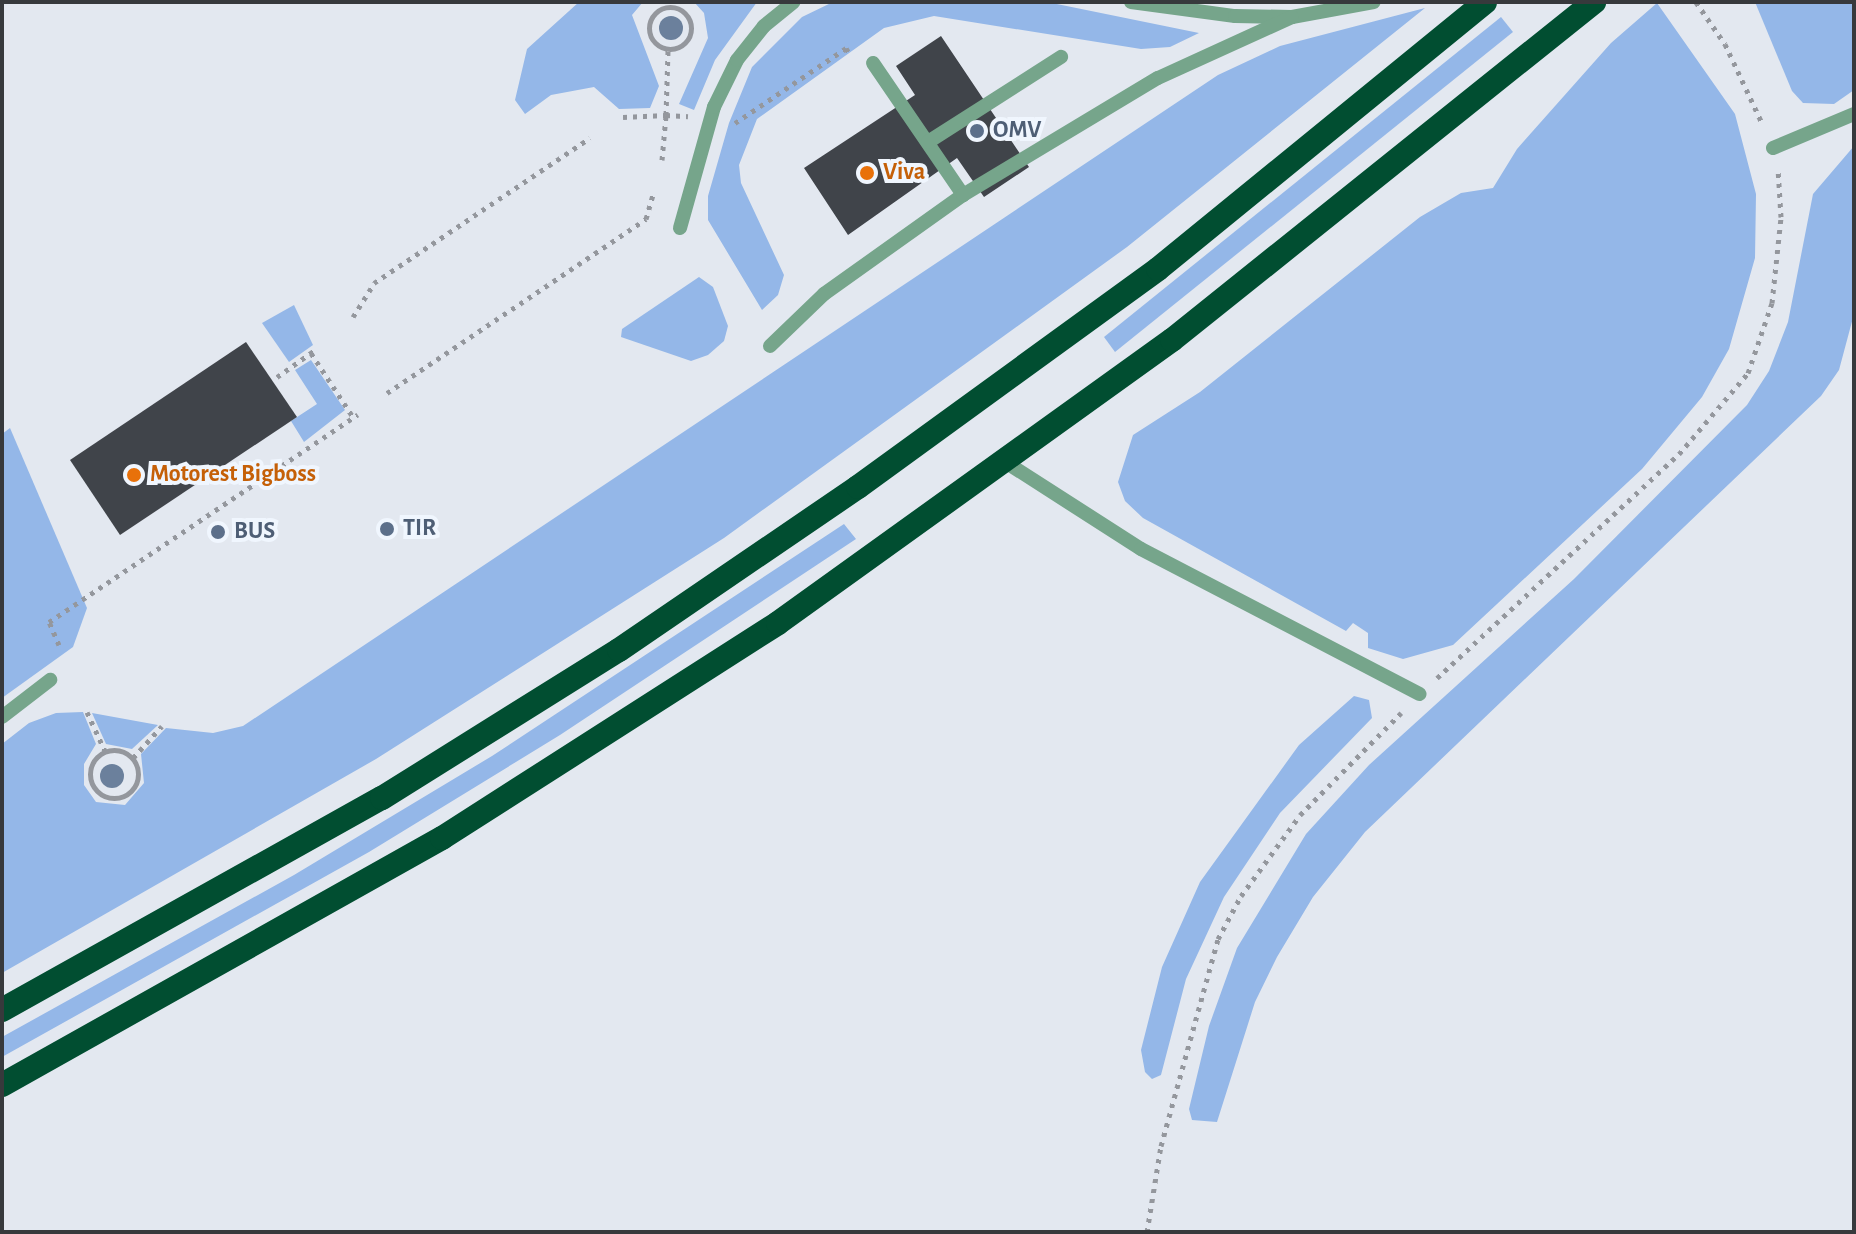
<!DOCTYPE html>
<html>
<head>
<meta charset="utf-8">
<style>
	body { margin:0 }
	#map { position:relative; width:1856px; height:1234px; overflow:hidden; background:#e3e8f0; font-family:"Alegreya Sans",sans-serif }
	div>[style] { position:absolute }
	.green>* { inset:0; background:#94b7e8 }
	.building>* { inset:0; background:#40444a }
	.path>* { height:5px; margin-top:-2.5px; transform-origin:0; background:repeating-linear-gradient(90deg,#94979d 0 4px,transparent 0 10px) }
	.path>.ring { margin:-2.5px; padding:0; box-sizing:content-box; background:none; border:5px solid #94979d; border-radius:50% }
	.service>* { height:14px; margin:-7px; padding:0 7px; transform-origin:7px; border-radius:7px; background:#76a58b }
	.motorway>* { height:24px; margin:-12px; padding:0 12px; transform-origin:12px; border-radius:12px; background:#014e31 }
	.trees>* { width:24px; height:24px; margin:-12px; border-radius:50%; background:#6b809c }
	.dots>* { width:22px; height:22px; translate:-50% -50%; box-sizing:border-box; border:4px solid #f0f6fe; border-radius:50% }
	span { translate:-50% -50%; white-space:nowrap; text-align:center; line-height:1.15; -webkit-text-stroke:8px #f0f6fe; paint-order:stroke }
	.service-label { font-size:24px; color:#4e5e75; font-weight:700 }
	.left { translate:0 -50%; text-align:left }
	.food-label { font-size:24px; color:#c56008; font-weight:700 }
	.frame { position:absolute; inset:0; border:4px solid #37393c; pointer-events:none }
</style>
</head>
<body>
<div id="map">
	<div class="green">
		<div style="clip-path:polygon(579px 2px,643px 2px,632px 15px,659px 86px,650px 108px,619px 109px,594px 87px,551px 95px,525px 114px,515px 100px,527px 49px)"></div>
		<div style="clip-path:polygon(694px 2px,757px 2px,715px 60px,694px 110px,679px 104px,708px 38px,704px 13px)"></div>
		<div style="clip-path:polygon(833px 2px,1047px 2px,1199px 33px,1170px 47px,1141px 49px,934px 16px,884px 28px,757px 119px,739px 165px,741px 183px,784px 275px,778px 295px,762px 310px,708px 220px,708px 196px,729px 123px,752px 67px,802px 17px)"></div>
		<div style="clip-path:polygon(1755px 2px,1854px 2px,1854px 90px,1834px 104px,1803px 103px,1792px 91px)"></div>
		<div style="clip-path:polygon(1657px 3px,1735px 114px,1756px 194px,1755px 258px,1729px 349px,1702px 397px,1642px 469px,1453px 645px,1403px 659px,1368px 648px,1368px 633px,1353px 623px,1346px 631px,1143px 518px,1125px 501px,1118px 482px,1133px 435px,1200px 392px,1420px 217px,1461px 193px,1493px 188px,1517px 149px,1611px 43px)"></div>
		<div style="clip-path:polygon(1425px 8px,1127px 247px,724px 538px,376px 759px,2px 973px,2px 744px,29px 723px,56px 713px,83px 712px,96px 744px,84px 764px,84px 785px,96px 802px,125px 805px,144px 783px,141px 754px,166px 728px,213px 733px,243px 726px,1218px 75px,1280px 46px)"></div>
		<div style="clip-path:polygon(1501px 17px,1513px 32px,1115px 352px,1104px 337px)"></div>
		<div style="clip-path:polygon(1854px 146px,1854px 314px,1839px 370px,1821px 396px,1365px 832px,1313px 897px,1277px 957px,1255px 1002px,1217px 1122px,1192px 1120px,1189px 1109px,1209px 1026px,1237px 948px,1306px 834px,1369px 765px,1574px 579px,1747px 405px,1769px 371px,1788px 322px,1813px 194px)"></div>
		<div style="clip-path:polygon(699px 277px,713px 287px,728px 326px,724px 341px,708px 355px,691px 361px,621px 337px,622px 329px)"></div>
		<div style="clip-path:polygon(294px 305px,313px 345px,289px 362px,262px 323px)"></div>
		<div style="clip-path:polygon(311px 360px,345px 410px,304px 442px,291px 421px,317px 404px,295px 370px)"></div>
		<div style="clip-path:polygon(10px 428px,87px 608px,73px 647px,2px 698px,2px 434px)"></div>
		<div style="clip-path:polygon(844px 524px,856px 539px,560px 735px,369px 852px,2px 1057px,2px 1037px,294px 875px,492px 756px)"></div>
		<div style="clip-path:polygon(1354px 696px,1369px 700px,1372px 718px,1280px 813px,1224px 897px,1186px 979px,1161px 1075px,1152px 1079px,1145px 1072px,1141px 1050px,1162px 967px,1200px 882px,1299px 745px)"></div>
		<div style="clip-path:polygon(92px 713px,158px 725px,132px 749px,106px 744px)"></div>
	</div>
	<div class="building">
		<div style="clip-path:polygon(941px 36px,1029px 167px,984px 197px,957px 158px,848px 235px,804px 168px,915px 95px,896px 66px)"></div>
		<div style="clip-path:polygon(246px 342px,297px 417px,120px 535px,70px 460px)"></div>
	</div>
	<div class="path">
		<div style="left:1696px;top:2px;width:51px;rotate:55.4deg"></div>
		<div style="left:1725px;top:44px;width:89px;rotate:64.9deg"></div>
		<div class="ring" style="left:649px;top:7px;width:37px;height:37px"></div>
		<div style="left:623px;top:117px;width:43px;rotate:-2.7deg"></div>
		<div style="left:666px;top:115px;width:65px;rotate:-88.2deg"></div>
		<div style="left:735px;top:123px;width:134px;rotate:-34deg"></div>
		<div style="left:846px;top:48px;width:9px;rotate:58deg"></div>
		<div style="left:662px;top:160px;width:45px;rotate:-84.9deg"></div>
		<div style="left:666px;top:115px;width:22px;rotate:3deg"></div>
		<div style="left:353px;top:317px;width:40px;rotate:-58deg"></div>
		<div style="left:374px;top:283px;width:260px;rotate:-33.9deg"></div>
		<div style="left:311px;top:353px;width:77px;rotate:56.7deg"></div>
		<div style="left:277px;top:377px;width:47px;rotate:-35.4deg"></div>
		<div style="left:387px;top:393px;width:312px;rotate:-33.9deg"></div>
		<div style="left:646px;top:219px;width:26px;rotate:-74deg"></div>
		<div style="left:59px;top:645px;width:25px;rotate:-113deg"></div>
		<div style="left:49px;top:622px;width:372px;rotate:-33.9deg"></div>
		<div style="left:1437px;top:678px;width:330px;rotate:-42.8deg"></div>
		<div style="left:1679px;top:454px;width:106px;rotate:-49.6deg"></div>
		<div style="left:1748px;top:373px;width:74px;rotate:-71.1deg"></div>
		<div style="left:1772px;top:303px;width:86px;rotate:-84deg"></div>
		<div style="left:1781px;top:217px;width:49px;rotate:-93.5deg"></div>
		<div style="left:87px;top:712px;width:43px;rotate:65.2deg"></div>
		<div class="ring" style="left:90px;top:750px;width:43px;height:43px"></div>
		<div style="left:133px;top:758px;width:43px;rotate:-47.8deg"></div>
		<div style="left:1147px;top:1232px;width:87px;rotate:-80.8deg"></div>
		<div style="left:1161px;top:1146px;width:215px;rotate:-74.6deg"></div>
		<div style="left:1218px;top:939px;width:49px;rotate:-61.9deg"></div>
		<div style="left:1241px;top:896px;width:100px;rotate:-53.9deg"></div>
		<div style="left:1300px;top:815px;width:144px;rotate:-45.3deg"></div>
	</div>
	<div class="service">
		<div style="left:1131px;top:2px;width:105px;rotate:7.7deg"></div>
		<div style="left:1235px;top:16px;width:57px;rotate:1deg"></div>
		<div style="left:1292px;top:17px;width:83px;rotate:-10.4deg"></div>
		<div style="left:873px;top:63px;width:160px;rotate:55.7deg"></div>
		<div style="left:928px;top:142px;width:158px;rotate:-32.6deg"></div>
		<div style="left:1773px;top:148px;width:88px;rotate:-22.8deg"></div>
		<div style="left:680px;top:228px;width:126px;rotate:-74.3deg"></div>
		<div style="left:714px;top:107px;width:52px;rotate:-63.9deg"></div>
		<div style="left:737px;top:60px;width:43px;rotate:-51.5deg"></div>
		<div style="left:764px;top:26px;width:38px;rotate:-39deg"></div>
		<div style="left:770px;top:346px;width:75px;rotate:-43.9deg"></div>
		<div style="left:824px;top:294px;width:171px;rotate:-35.5deg"></div>
		<div style="left:963px;top:195px;width:227px;rotate:-31deg"></div>
		<div style="left:1158px;top:78px;width:147px;rotate:-24.5deg"></div>
		<div style="left:1007px;top:463px;width:159px;rotate:32.7deg"></div>
		<div style="left:1141px;top:549px;width:314px;rotate:27.5deg"></div>
		<div style="left:2px;top:717px;width:61px;rotate:-37.6deg"></div>
	</div>
	<div class="motorway">
		<div style="left:2px;top:1010px;width:435px;rotate:-29.2deg"></div>
		<div style="left:382px;top:798px;width:279px;rotate:-32deg"></div>
		<div style="left:619px;top:650px;width:289px;rotate:-34.3deg"></div>
		<div style="left:858px;top:487px;width:371px;rotate:-36deg"></div>
		<div style="left:1158px;top:269px;width:422px;rotate:-39.2deg"></div>
		<div style="left:2px;top:1085px;width:505px;rotate:-29.31deg"></div>
		<div style="left:442px;top:838px;width:399px;rotate:-32.6deg"></div>
		<div style="left:778px;top:623px;width:485px;rotate:-35.7deg"></div>
		<div style="left:1172px;top:340px;width:541px;rotate:-38.69deg"></div>
	</div>
	<div class="trees">
		<div style="left:671px;top:28px"></div>
		<div style="left:112px;top:776px"></div>
	</div>
	<div class="dots">
		<div style="left:977px;top:131px;background:#5c6f8a"></div>
		<div style="left:867px;top:173px;background:#e8710a"></div>
		<div style="left:134px;top:475px;background:#e8710a"></div>
		<div style="left:387px;top:529px;background:#5c6f8a"></div>
		<div style="left:218px;top:532px;background:#5c6f8a"></div>
	</div>
	<div class="service-label">
		<span class="left" style="left:993px;top:131px">OMV</span>
		<span class="left" style="left:403px;top:529px">TIR</span>
		<span class="left" style="left:234px;top:532px">BUS</span>
	</div>
	<div class="food-label">
		<span class="left" style="left:883px;top:173px">Viva</span>
		<span class="left" style="left:150px;top:475px">Motorest Bigboss</span>
	</div>
	<div class="frame"></div>
</div>
</body>
</html>
